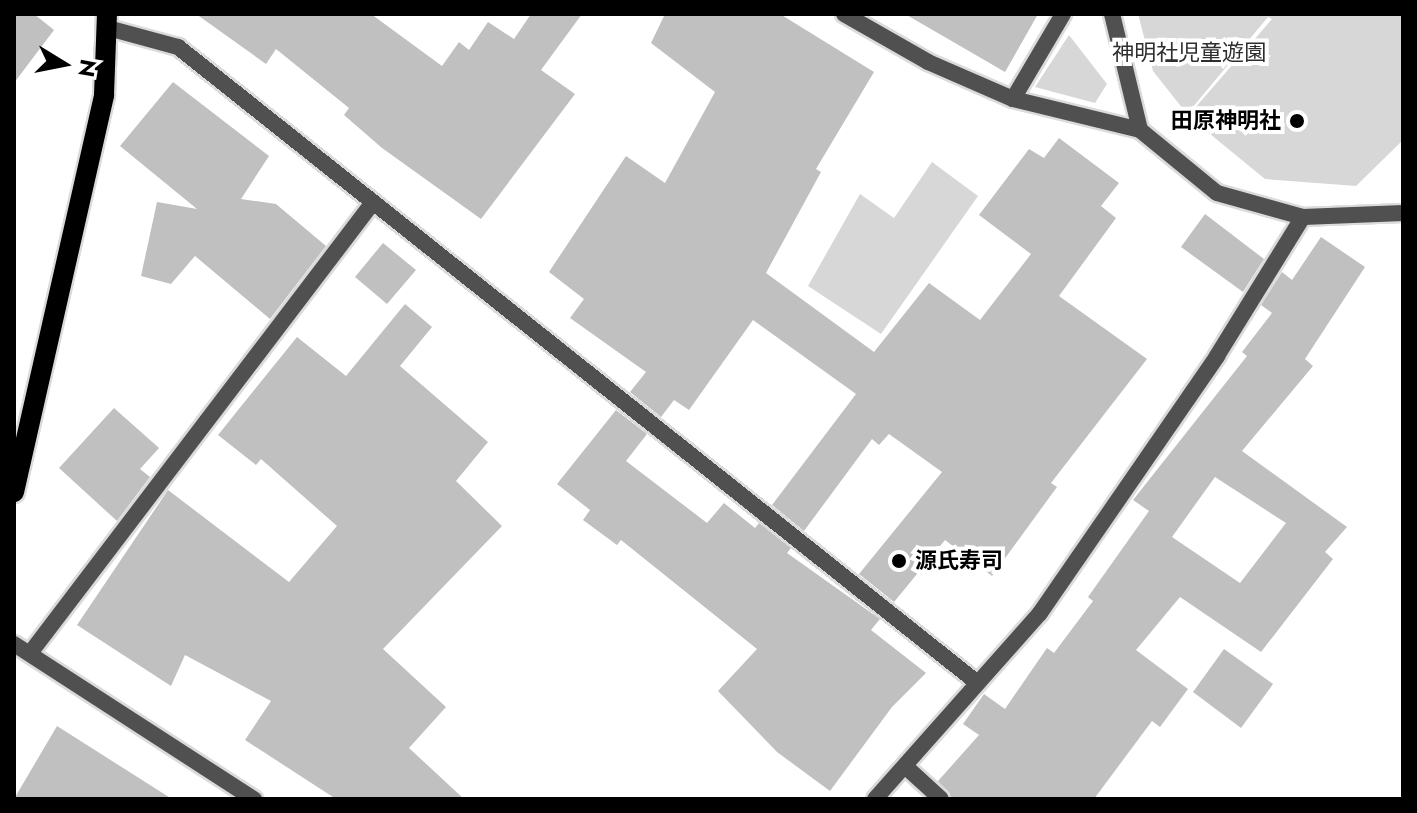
<!DOCTYPE html>
<html>
<head>
<meta charset="utf-8">
<style>
	body { margin:0 }
	#map { position:relative; width:1417px; height:813px; overflow:hidden; background:#fff; font-family:Jost,"Noto Sans JP",sans-serif }
	div>[style] { position:absolute }
	.green>* { inset:0; background:#d7d7d7 }
	.building>* { inset:0; background:#c0c0c0 }
	.roads { filter:drop-shadow(2px 0 #dbdbdb) drop-shadow(-2px 0 #dbdbdb) drop-shadow(0 2px #dbdbdb) drop-shadow(0 -2px #dbdbdb) }
	.street>* { height:16px; margin:-8px; padding:0 8px; transform-origin:8px; border-radius:8px; background:#505050 }
	.primary>* { height:20px; margin:-10px; padding:0 10px; transform-origin:10px; border-radius:10px; background:#000 }
	.dots>* { width:22px; height:22px; translate:-50% -50%; box-sizing:border-box; border:4px solid #fff; border-radius:50% }
	span { translate:-50% -50%; white-space:nowrap; text-align:center; line-height:1.15; -webkit-text-stroke:8px #fff; paint-order:stroke }
	.park-label { font-size:22px; color:#2e2e2e }
	.poi-label { font-size:22px; color:#000; font-weight:700 }
	.right { translate:-100% -50%; text-align:right }
	.left { translate:0 -50%; text-align:left }
	.frame { position:absolute; inset:0; border:16px solid #000; pointer-events:none }
	.north { position:absolute; left:24px; top:24px; width:80px; height:80px; -webkit-text-stroke:6px #fff; paint-order:stroke; rotate:100deg; font-size:22px; font-weight:700; line-height:32px; text-align:center; color:#000 }
	.north::after { content:''; display:block; margin:auto; width:28px; height:36px; background:#000; clip-path:polygon(50% 0,100% 100%,50% 72%,0 100%) }
</style>
</head>
<body>
<div id="map">
	<div class="green">
		<div style="clip-path:polygon(1138px 14px,1403px 14px,1403px 140px,1356px 186px,1265px 179px,1188px 116px,1272px 19px,1268px 17px,1187px 114px,1153px 71px)"></div>
		<div style="clip-path:polygon(1069px 35px,1107px 84px,1095px 103px,1035px 87px)"></div>
		<div style="clip-path:polygon(932px 162px,978px 196px,881px 334px,808px 286px,860px 194px,894px 218px)"></div>
	</div>
	<div class="building">
		<div style="clip-path:polygon(14px 14px,34px 14px,54px 30px,14px 83px)"></div>
		<div style="clip-path:polygon(196px 14px,371px 14px,442px 66px,459px 42px,469px 50px,488px 22px,514px 39px,531px 14px,582px 14px,541px 70px,575px 94px,481px 219px,382px 148px,344px 115px,349px 108px,276px 49px,266px 64px)"></div>
		<div style="clip-path:polygon(665px 14px,780px 14px,874px 72px,816px 169px,821px 172px,766px 273px,874px 352px,929px 283px,980px 320px,1031px 254px,979px 215px,1029px 149px,1044px 158px,1059px 138px,1119px 183px,1101px 206px,1116px 218px,1059px 296px,1147px 359px,1051px 483px,1057px 487px,992px 576px,945px 540px,894px 602px,859px 574px,942px 472px,889px 434px,879px 445px,872px 439px,804px 531px,772px 505px,856px 394px,753px 320px,689px 410px,674px 400px,661px 417px,630px 392px,646px 372px,570px 318px,584px 299px,549px 272px,626px 156px,665px 183px,715px 92px,651px 43px)"></div>
		<div style="clip-path:polygon(905px 14px,1038px 14px,1005px 72px)"></div>
		<div style="clip-path:polygon(173px 82px,269px 156px,241px 199px,276px 204px,326px 246px,270px 319px,195px 256px,171px 284px,141px 276px,157px 202px,197px 209px,120px 146px)"></div>
		<div style="clip-path:polygon(1205px 214px,1264px 259px,1243px 292px,1181px 247px)"></div>
		<div style="clip-path:polygon(evenodd,1321px 237px,1365px 267px,1305px 359px,1313px 366px,1242px 451px,1347px 527px,1325px 552px,1333px 559px,1261px 652px,1180px 597px,1136px 650px,1188px 689px,1160px 727px,1152px 721px,1094px 799px,952px 799px,938px 781px,979px 735px,963px 724px,984px 694px,1005px 709px,1047px 648px,1054px 653px,1093px 601px,1088px 597px,1149px 511px,1133px 500px,1247px 356px,1242px 352px,1272px 313px,1261px 305px,1282px 272px,1292px 280px,1321px 237px,1215px 477px,1286px 523px,1240px 583px,1172px 537px,1215px 477px)"></div>
		<div style="clip-path:polygon(383px 243px,416px 270px,387px 304px,355px 277px)"></div>
		<div style="clip-path:polygon(405px 304px,432px 327px,400px 366px,488px 442px,456px 481px,502px 526px,383px 649px,446px 707px,409px 748px,464px 799px,336px 799px,245px 740px,271px 701px,185px 655px,171px 686px,77px 625px,168px 490px,289px 582px,337px 526px,261px 459px,256px 465px,218px 435px,297px 337px,346px 376px)"></div>
		<div style="clip-path:polygon(114px 408px,159px 448px,140px 469px,150px 477px,117px 521px,59px 468px)"></div>
		<div style="clip-path:polygon(616px 410px,647px 434px,626px 461px,707px 523px,724px 503px,755px 528px,759px 523px,791px 548px,787px 553px,880px 619px,871px 630px,926px 673px,892px 707px,830px 791px,777px 752px,718px 691px,757px 649px,621px 540px,617px 545px,583px 520px,590px 510px,557px 484px)"></div>
		<div style="clip-path:polygon(1224px 649px,1273px 684px,1241px 728px,1193px 692px)"></div>
		<div style="clip-path:polygon(57px 726px,172px 799px,14px 799px)"></div>
	</div>
	<div class="roads">
		<div class="street">
			<div style="left:844px;top:14px;width:97px;rotate:29.7deg"></div>
			<div style="left:928px;top:62px;width:93px;rotate:23.5deg"></div>
			<div style="left:1013px;top:99px;width:131px;rotate:13.7deg"></div>
			<div style="left:1112px;top:14px;width:119px;rotate:76.4deg"></div>
			<div style="left:1140px;top:130px;width:99px;rotate:39.3deg"></div>
			<div style="left:1217px;top:193px;width:89px;rotate:15.6deg"></div>
			<div style="left:1303px;top:217px;width:100px;rotate:-2.3deg"></div>
			<div style="left:108px;top:28px;width:73px;rotate:15.2deg"></div>
			<div style="left:178px;top:47px;width:1018px;rotate:38.5deg"></div>
			<div style="left:1013px;top:99px;width:99px;rotate:-59.5deg"></div>
			<div style="left:14px;top:644px;width:286px;rotate:32.9deg"></div>
			<div style="left:31px;top:652px;width:562px;rotate:-52.74deg"></div>
			<div style="left:906px;top:767px;width:47px;rotate:42.4deg"></div>
			<div style="left:875px;top:799px;width:249px;rotate:-48.4deg"></div>
			<div style="left:1040px;top:613px;width:312px;rotate:-55.4deg"></div>
			<div style="left:1217px;top:356px;width:163px;rotate:-58.3deg"></div>
		</div>
		<div class="primary">
			<div style="left:14px;top:492px;width:407px;rotate:-77.2deg"></div>
			<div style="left:104px;top:95px;width:81px;rotate:-87.9deg"></div>
		</div>
	</div>
	<div class="dots">
		<div style="left:1297px;top:121px;background:#000"></div>
		<div style="left:899px;top:561px;background:#000"></div>
	</div>
	<div class="park-label">
		<span style="left:1189px;top:53px">神明社児童遊園</span>
	</div>
	<div class="poi-label">
		<span class="right" style="left:1281px;top:121px">田原神明社</span>
		<span class="left" style="left:915px;top:561px">源氏寿司</span>
	</div>
	<div class="frame"></div>
	<div class="north">N</div>
</div>
</body>
</html>
